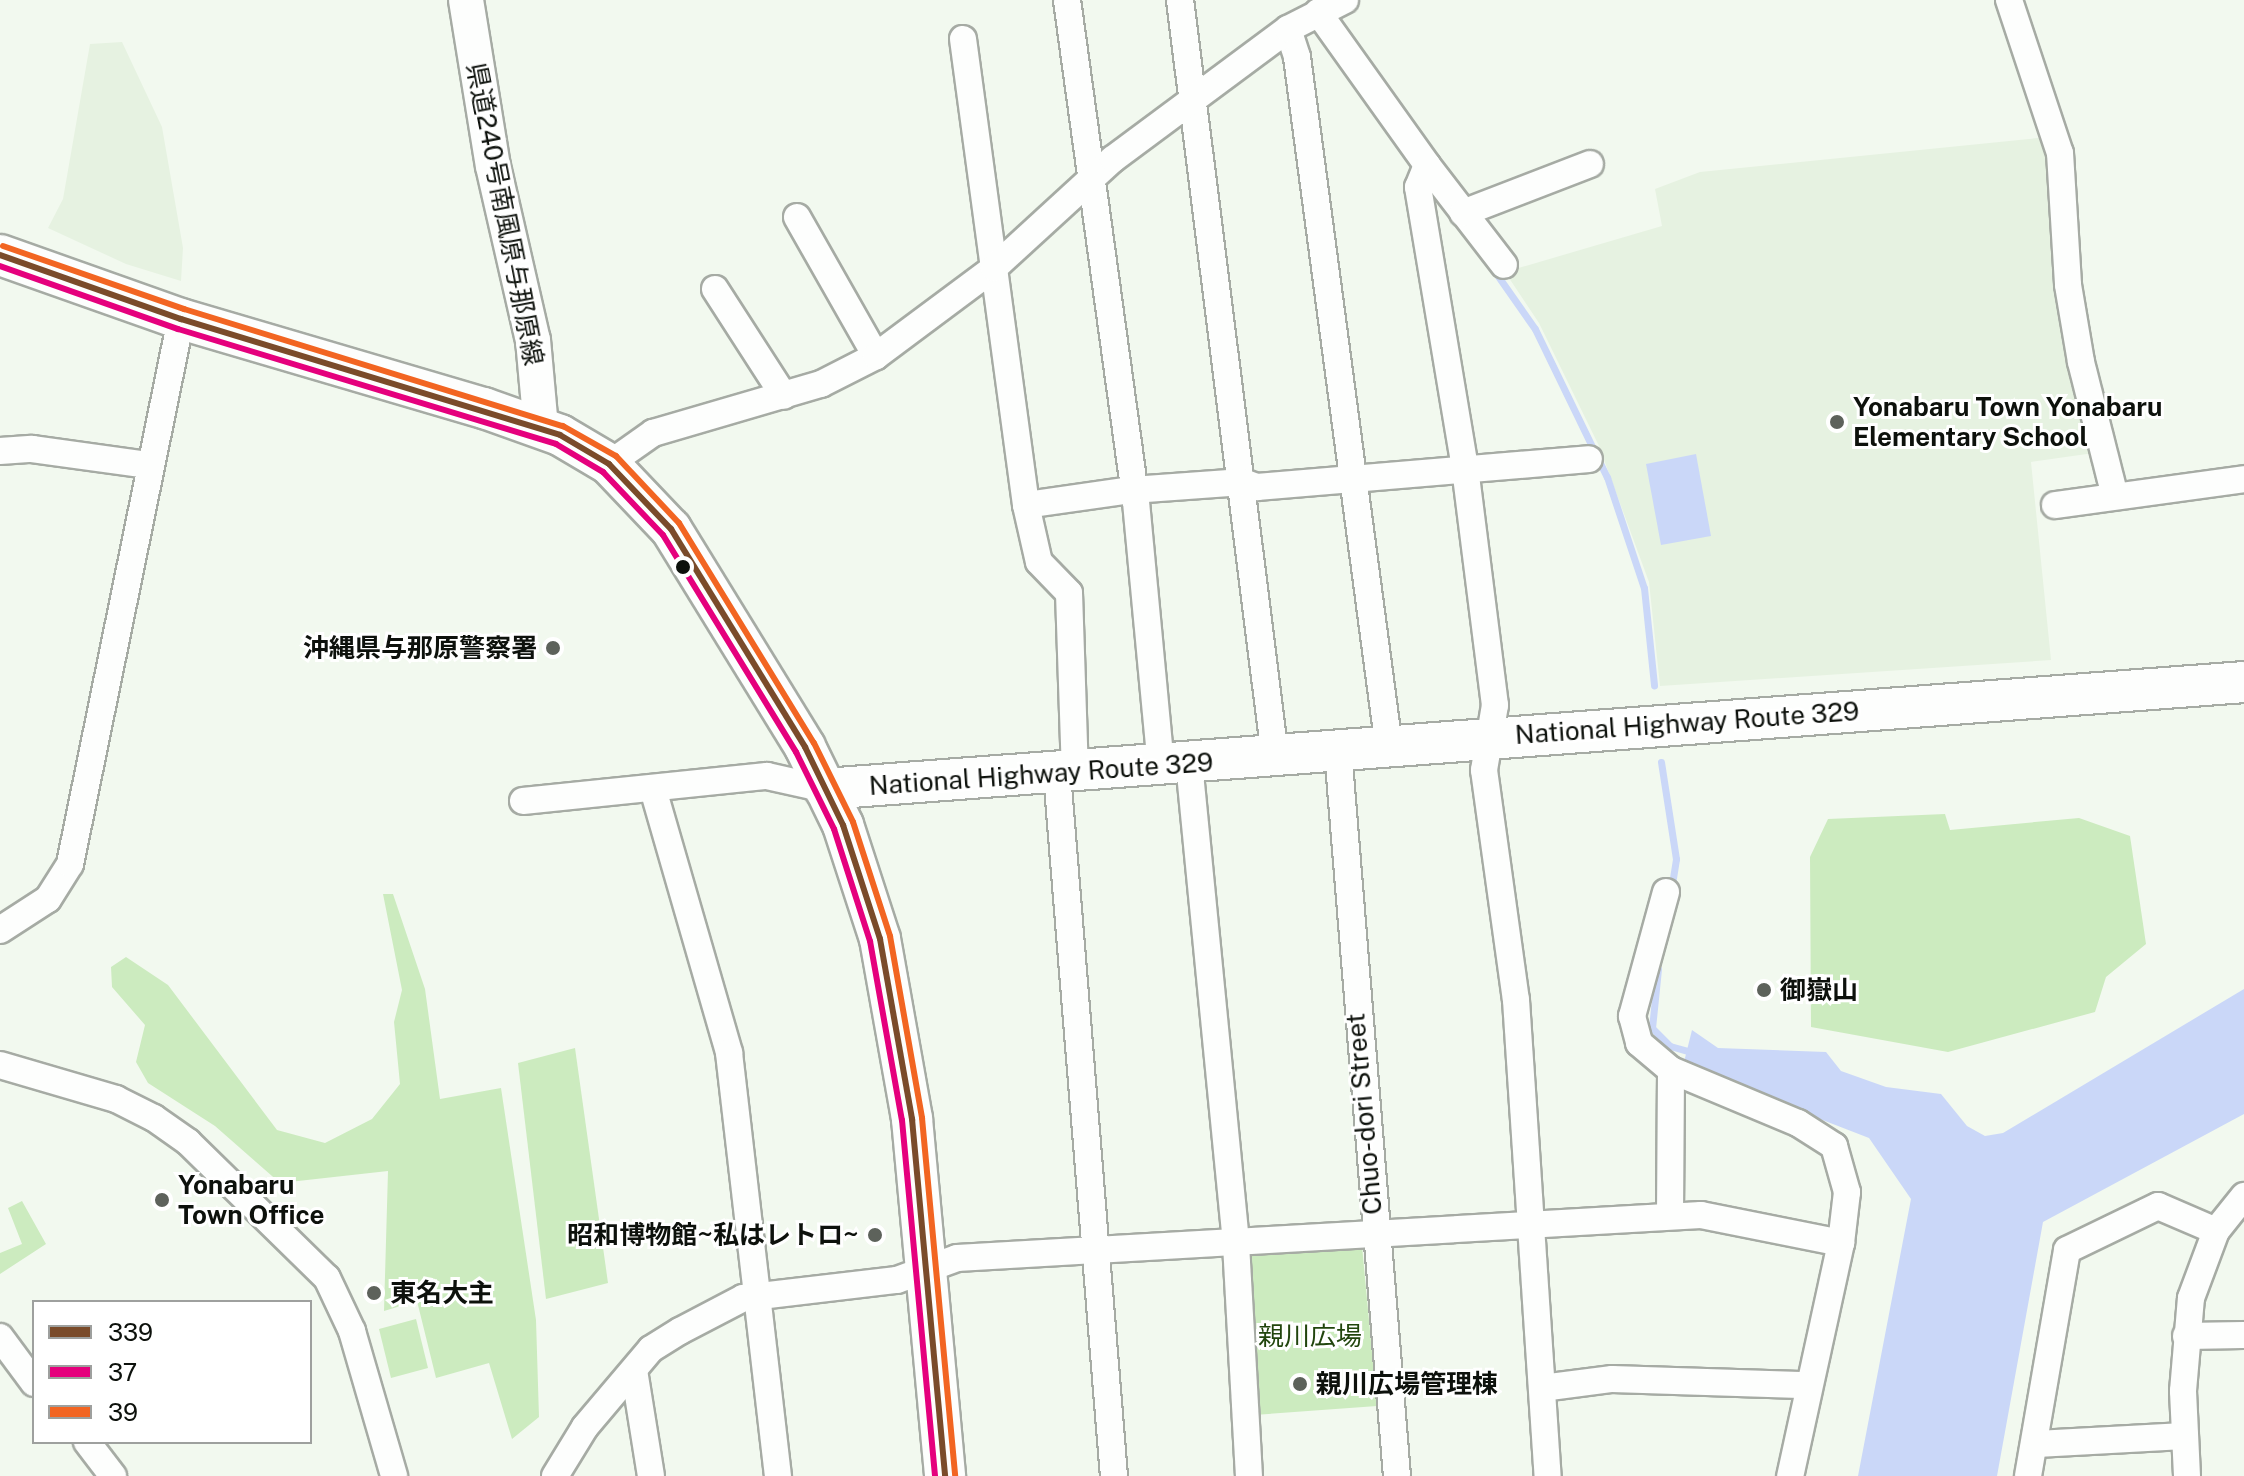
<!DOCTYPE html>
<html>
<head>
<meta charset="utf-8">
<style>
	body { margin:0 }
	#map { position:relative; width:2244px; height:1476px; overflow:hidden; background:#f2f9ef; font-family:"Public Sans","Noto Sans JP",sans-serif }
	div>[style] { position:absolute }
	.built>* { inset:0; background:#e6f2e1 }
	.green>* { inset:0; background:#ccebbf }
	.water>* { inset:0; background:#cad7f8 }
	.stream>* { height:7px; margin:-3.5px; padding:0 3.5px; transform-origin:3.5px; border-radius:3.5px; background:#cad7f8 }
	.roads { filter:drop-shadow(2px 0 #a6aba4) drop-shadow(-2px 0 #a6aba4) drop-shadow(0 2px #a6aba4) drop-shadow(0 -2px #a6aba4) }
	.minor>* { height:26px; margin:-13px; padding:0 13px; transform-origin:13px; border-radius:13px; background:#fdfefd }
	.major>* { height:34px; margin:-17px; padding:0 17px; transform-origin:17px; border-radius:17px; background:#fdfefd }
	.highway>* { height:40px; margin:-20px; padding:0 20px; transform-origin:20px; border-radius:20px; background:#fdfefd }
	.bus-1>* { height:6px; margin:-3px; padding:0 3px; transform-origin:3px; border-radius:3px; background:#7a4b2a }
	.bus-2>* { height:6px; margin:-3px; padding:0 3px; transform-origin:3px; border-radius:3px; background:#e5007d }
	.bus-3>* { height:6px; margin:-3px; padding:0 3px; transform-origin:3px; border-radius:3px; background:#f26522 }
	.dots>* { width:22px; height:22px; translate:-50% -50%; box-sizing:border-box; border:4px solid #fff; border-radius:50% }
	span { translate:-50% -50%; white-space:nowrap; text-align:center; line-height:1.15; -webkit-text-stroke:6px #fff; paint-order:stroke }
	.street-label { font-size:26px; color:#0d110c }
	.poi-label { font-size:26px; color:#0d110c; font-weight:700 }
	.left { translate:0 -50%; text-align:left }
	.right { translate:-100% -50%; text-align:right }
	.park-label { font-size:26px; color:#21450d }
	.legend { position:absolute; left:32px; top:1300px; width:280px; height:144px; box-sizing:border-box; background:#fff; border:2px solid #9ea09e; margin:0; padding:10px 14px; list-style:none; font-size:24px; color:#0d110c }
	.legend li { display:flex; align-items:center; gap:16px; height:40px }
	.legend b { width:40px; border:2px solid #9ea09e }
</style>
</head>
<body>
<div id="map">
	<div class="built">
		<div style="clip-path:polygon(122px 42px,162px 127px,183px 248px,181px 281px,126px 264px,48px 228px,63px 199px,90px 44px)"></div>
		<div style="clip-path:polygon(2048px 137px,2094px 453px,2031px 462px,2051px 660px,1660px 686px,1649px 582px,1599px 446px,1539px 323px,1505px 272px,1662px 226px,1655px 189px,1700px 172px)"></div>
	</div>
	<div class="green">
		<div style="clip-path:polygon(1945px 814px,1950px 830px,2079px 818px,2130px 836px,2146px 944px,2106px 977px,2095px 1012px,1948px 1052px,1811px 1027px,1810px 857px,1828px 819px)"></div>
		<div style="clip-path:polygon(383px 894px,393px 894px,425px 989px,440px 1099px,501px 1088px,536px 1320px,539px 1417px,512px 1439px,489px 1363px,436px 1378px,417px 1301px,384px 1311px,388px 1171px,280px 1183px,215px 1126px,148px 1083px,136px 1062px,145px 1025px,112px 987px,111px 967px,126px 957px,168px 985px,277px 1130px,325px 1143px,372px 1119px,400px 1084px,394px 1022px,402px 990px)"></div>
		<div style="clip-path:polygon(575px 1048px,608px 1283px,546px 1299px,518px 1063px)"></div>
		<div style="clip-path:polygon(22px 1201px,46px 1244px,0 1274px,0 1253px,22px 1244px,8px 1208px)"></div>
		<div style="clip-path:polygon(1362px 1246px,1377px 1406px,1254px 1415px,1245px 1266px,1253px 1252px)"></div>
		<div style="clip-path:polygon(416px 1319px,428px 1368px,391px 1378px,379px 1329px)"></div>
	</div>
	<div class="water">
		<div style="clip-path:polygon(1696px 454px,1711px 536px,1661px 545px,1646px 464px)"></div>
		<div style="clip-path:polygon(2244px 989px,2244px 1114px,2043px 1222px,1997px 1476px,1858px 1476px,1911px 1199px,1869px 1138px,1683px 1066px,1692px 1030px,1718px 1048px,1826px 1052px,1841px 1071px,1886px 1087px,1941px 1094px,1967px 1126px,1985px 1136px,2003px 1133px)"></div>
	</div>
	<div class="stream">
		<div style="left:1493px;top:269px;width:73px;rotate:55deg"></div>
		<div style="left:1535px;top:329px;width:165px;rotate:64.1deg"></div>
		<div style="left:1607px;top:477px;width:117px;rotate:71.6deg"></div>
		<div style="left:1644px;top:588px;width:98px;rotate:84.1deg"></div>
		<div style="left:1661px;top:762px;width:98px;rotate:81.2deg"></div>
		<div style="left:1676px;top:859px;width:31px;rotate:99deg"></div>
		<div style="left:1658px;top:969px;width:59px;rotate:95.8deg"></div>
		<div style="left:1652px;top:1028px;width:25px;rotate:45deg"></div>
		<div style="left:1670px;top:1046px;width:18px;rotate:16deg"></div>
	</div>
	<div class="roads">
		<div class="minor">
			<div style="left:1067px;top:0;width:507px;rotate:82.17deg"></div>
			<div style="left:1136px;top:502px;width:264px;rotate:84.6deg"></div>
			<div style="left:1180px;top:0;width:762px;rotate:82.84deg"></div>
			<div style="left:2009px;top:0;width:161px;rotate:71.6deg"></div>
			<div style="left:2060px;top:153px;width:132px;rotate:86.5deg"></div>
			<div style="left:2068px;top:285px;width:78px;rotate:80.4deg"></div>
			<div style="left:2081px;top:362px;width:138px;rotate:75.8deg"></div>
			<div style="left:1318px;top:12px;width:188px;rotate:54.5deg"></div>
			<div style="left:1427px;top:165px;width:24px;rotate:112deg"></div>
			<div style="left:1418px;top:187px;width:285px;rotate:80.5deg"></div>
			<div style="left:1465px;top:468px;width:239px;rotate:82.8deg"></div>
			<div style="left:1495px;top:705px;width:66px;rotate:99.6deg"></div>
			<div style="left:1484px;top:770px;width:232px;rotate:82.1deg"></div>
			<div style="left:1516px;top:1000px;width:477px;rotate:86.2deg"></div>
			<div style="left:1288px;top:29px;width:29px;rotate:72deg"></div>
			<div style="left:1297px;top:57px;width:696px;rotate:82.41deg"></div>
			<div style="left:963px;top:39px;width:470px;rotate:82.3deg"></div>
			<div style="left:1026px;top:505px;width:58px;rotate:77.2deg"></div>
			<div style="left:1039px;top:562px;width:43px;rotate:45.9deg"></div>
			<div style="left:1069px;top:593px;width:179px;rotate:88.1deg"></div>
			<div style="left:1427px;top:165px;width:126px;rotate:52.4deg"></div>
			<div style="left:1463px;top:213px;width:136px;rotate:-21.1deg"></div>
			<div style="left:797px;top:217px;width:160px;rotate:60.4deg"></div>
			<div style="left:715px;top:289px;width:127px;rotate:57.2deg"></div>
			<div style="left:0;top:451px;width:32px;rotate:-4deg"></div>
			<div style="left:32px;top:449px;width:118px;rotate:7.8deg"></div>
			<div style="left:609px;top:464px;width:54px;rotate:-35.2deg"></div>
			<div style="left:653px;top:433px;width:175px;rotate:-16.3deg"></div>
			<div style="left:821px;top:384px;width:62px;rotate:-27deg"></div>
			<div style="left:876px;top:356px;width:147px;rotate:-36.7deg"></div>
			<div style="left:994px;top:268px;width:161px;rotate:-42.5deg"></div>
			<div style="left:1113px;top:159px;width:218px;rotate:-36.6deg"></div>
			<div style="left:1288px;top:29px;width:64px;rotate:-27deg"></div>
			<div style="left:1026px;top:505px;width:107px;rotate:-8.1deg"></div>
			<div style="left:1132px;top:490px;width:111px;rotate:-4.1deg"></div>
			<div style="left:1243px;top:482px;width:15px;rotate:20deg"></div>
			<div style="left:1257px;top:487px;width:333px;rotate:-4.8deg"></div>
			<div style="left:2055px;top:505px;width:191px;rotate:-7.8deg"></div>
			<div style="left:1338px;top:751px;width:727px;rotate:85.35deg"></div>
			<div style="left:1189px;top:763px;width:483px;rotate:84.4deg"></div>
			<div style="left:1236px;top:1244px;width:232px;rotate:86.8deg"></div>
			<div style="left:1057px;top:774px;width:704px;rotate:85.36deg"></div>
			<div style="left:653px;top:789px;width:275px;rotate:73.9deg"></div>
			<div style="left:729px;top:1053px;width:426px;rotate:83.4deg"></div>
			<div style="left:523px;top:801px;width:245px;rotate:-5.9deg"></div>
			<div style="left:767px;top:776px;width:59px;rotate:12.6deg"></div>
			<div style="left:1666px;top:892px;width:129px;rotate:105.3deg"></div>
			<div style="left:1632px;top:1016px;width:28px;rotate:75deg"></div>
			<div style="left:1639px;top:1043px;width:42px;rotate:40.2deg"></div>
			<div style="left:1671px;top:1070px;width:138px;rotate:22.7deg"></div>
			<div style="left:1798px;top:1123px;width:43px;rotate:32.6deg"></div>
			<div style="left:1834px;top:1146px;width:48px;rotate:74.2deg"></div>
			<div style="left:1847px;top:1192px;width:51px;rotate:96.7deg"></div>
			<div style="left:1841px;top:1243px;width:239px;rotate:102.3deg"></div>
			<div style="left:0;top:930px;width:57px;rotate:-32.9deg"></div>
			<div style="left:48px;top:899px;width:41px;rotate:-57.8deg"></div>
			<div style="left:70px;top:864px;width:556px;rotate:-78.49deg"></div>
			<div style="left:0;top:1065px;width:121px;rotate:16.3deg"></div>
			<div style="left:116px;top:1099px;width:42px;rotate:26.6deg"></div>
			<div style="left:154px;top:1118px;width:42px;rotate:35.2deg"></div>
			<div style="left:188px;top:1142px;width:194px;rotate:44.4deg"></div>
			<div style="left:327px;top:1278px;width:59px;rotate:64.7deg"></div>
			<div style="left:352px;top:1331px;width:151px;rotate:73.8deg"></div>
			<div style="left:1670px;top:1216px;width:146px;rotate:-89.6deg"></div>
			<div style="left:2186px;top:1336px;width:58px;rotate:-1deg"></div>
			<div style="left:0;top:1337px;width:57px;rotate:53.5deg"></div>
			<div style="left:634px;top:1370px;width:107px;rotate:80.9deg"></div>
			<div style="left:1542px;top:1388px;width:71px;rotate:-7.3deg"></div>
			<div style="left:1612px;top:1379px;width:196px;rotate:1.8deg"></div>
			<div style="left:87px;top:1442px;width:43px;rotate:52.6deg"></div>
			<div style="left:2036px;top:1444px;width:149px;rotate:-3.1deg"></div>
			<div style="left:555px;top:1476px;width:57px;rotate:-58.5deg"></div>
			<div style="left:585px;top:1427px;width:102px;rotate:-49.8deg"></div>
			<div style="left:651px;top:1349px;width:34px;rotate:-32deg"></div>
			<div style="left:680px;top:1331px;width:71px;rotate:-27.6deg"></div>
			<div style="left:743px;top:1298px;width:155px;rotate:-6.7deg"></div>
			<div style="left:897px;top:1280px;width:64px;rotate:-20.1deg"></div>
			<div style="left:957px;top:1258px;width:745px;rotate:-3.31deg"></div>
			<div style="left:1701px;top:1215px;width:143px;rotate:11.3deg"></div>
			<div style="left:2028px;top:1476px;width:229px;rotate:-80.2deg"></div>
			<div style="left:2067px;top:1250px;width:101px;rotate:-25.8deg"></div>
			<div style="left:2158px;top:1206px;width:63px;rotate:23.3deg"></div>
			<div style="left:2187px;top:1476px;width:85px;rotate:-92.7deg"></div>
			<div style="left:2183px;top:1391px;width:93px;rotate:-85.1deg"></div>
			<div style="left:2191px;top:1298px;width:72px;rotate:-69.5deg"></div>
			<div style="left:2216px;top:1231px;width:45px;rotate:-51.3deg"></div>
		</div>
		<div class="major">
			<div style="left:466px;top:0;width:168px;rotate:80.8deg"></div>
			<div style="left:493px;top:166px;width:179px;rotate:77.1deg"></div>
			<div style="left:533px;top:340px;width:88px;rotate:84.8deg"></div>
		</div>
		<div class="highway">
			<div style="left:0;top:255px;width:192px;rotate:19.5deg"></div>
			<div style="left:181px;top:319px;width:316px;rotate:16.4deg"></div>
			<div style="left:484px;top:408px;width:81px;rotate:19.6deg"></div>
			<div style="left:560px;top:435px;width:57px;rotate:30.6deg"></div>
			<div style="left:609px;top:464px;width:90px;rotate:46.4deg"></div>
			<div style="left:671px;top:529px;width:256px;rotate:58.4deg"></div>
			<div style="left:805px;top:747px;width:87px;rotate:64deg"></div>
			<div style="left:843px;top:825px;width:120px;rotate:72deg"></div>
			<div style="left:880px;top:939px;width:183px;rotate:79.9deg"></div>
			<div style="left:912px;top:1119px;width:359px;rotate:84.7deg"></div>
			<div style="left:825px;top:789px;width:1423px;rotate:-4.31deg"></div>
		</div>
	</div>
	<div class="bus-1">
		<div style="left:0;top:255px;width:192px;rotate:19.5deg"></div>
		<div style="left:181px;top:319px;width:396px;rotate:17deg"></div>
		<div style="left:560px;top:435px;width:57px;rotate:30.6deg"></div>
		<div style="left:609px;top:464px;width:90px;rotate:46.4deg"></div>
		<div style="left:671px;top:529px;width:256px;rotate:58.4deg"></div>
		<div style="left:805px;top:747px;width:87px;rotate:64deg"></div>
		<div style="left:843px;top:825px;width:120px;rotate:72deg"></div>
		<div style="left:880px;top:939px;width:183px;rotate:79.9deg"></div>
		<div style="left:912px;top:1119px;width:359px;rotate:84.7deg"></div>
	</div>
	<div class="bus-2">
		<div style="left:0;top:266px;width:189px;rotate:19.5deg"></div>
		<div style="left:178px;top:329px;width:395px;rotate:16.9deg"></div>
		<div style="left:556px;top:444px;width:55px;rotate:30.8deg"></div>
		<div style="left:603px;top:472px;width:87px;rotate:46.4deg"></div>
		<div style="left:663px;top:535px;width:255px;rotate:58.5deg"></div>
		<div style="left:796px;top:752px;width:86px;rotate:63.7deg"></div>
		<div style="left:834px;top:829px;width:118px;rotate:72.2deg"></div>
		<div style="left:870px;top:941px;width:182px;rotate:79.9deg"></div>
		<div style="left:902px;top:1120px;width:358px;rotate:84.7deg"></div>
	</div>
	<div class="bus-3">
		<div style="left:3px;top:246px;width:192px;rotate:19.2deg"></div>
		<div style="left:184px;top:309px;width:397px;rotate:17.2deg"></div>
		<div style="left:563px;top:426px;width:61px;rotate:29.5deg"></div>
		<div style="left:616px;top:456px;width:92px;rotate:46.8deg"></div>
		<div style="left:679px;top:523px;width:258px;rotate:58.5deg"></div>
		<div style="left:814px;top:743px;width:88px;rotate:63.7deg"></div>
		<div style="left:853px;top:822px;width:120px;rotate:72deg"></div>
		<div style="left:890px;top:936px;width:185px;rotate:80deg"></div>
		<div style="left:922px;top:1118px;width:359px;rotate:84.7deg"></div>
	</div>
	<div class="dots">
		<div style="left:1837px;top:422px;background:#5d625b"></div>
		<div style="left:683px;top:567px;background:#0d110c"></div>
		<div style="left:553px;top:648px;background:#5d625b"></div>
		<div style="left:1764px;top:990px;background:#5d625b"></div>
		<div style="left:162px;top:1200px;background:#5d625b"></div>
		<div style="left:875px;top:1235px;background:#5d625b"></div>
		<div style="left:374px;top:1293px;background:#5d625b"></div>
		<div style="left:1300px;top:1384px;background:#5d625b"></div>
	</div>
	<div class="street-label">
		<span style="left:505px;top:214px;rotate:79deg">県道240号南風原与那原線</span>
		<span style="left:1687px;top:723px;rotate:-4deg">National Highway Route 329</span>
		<span style="left:1041px;top:774px;rotate:-4deg">National Highway Route 329</span>
		<span style="left:1364px;top:1114px;rotate:-95deg">Chuo-dori Street</span>
	</div>
	<div class="poi-label">
		<span class="left" style="left:1853px;top:422px">Yonabaru Town Yonabaru<br>Elementary School</span>
		<span class="right" style="left:537px;top:648px">沖縄県与那原警察署</span>
		<span class="left" style="left:1780px;top:990px">御嶽山</span>
		<span class="left" style="left:178px;top:1200px">Yonabaru<br>Town Office</span>
		<span class="right" style="left:859px;top:1235px">昭和博物館~私はレトロ~</span>
		<span class="left" style="left:390px;top:1293px">東名大主</span>
		<span class="left" style="left:1316px;top:1384px">親川広場管理棟</span>
	</div>
	<div class="park-label">
		<span style="left:1310px;top:1336px">親川広場</span>
	</div>
	<ul class="legend">
	<li><b style="height:10px;background:#7a4b2a"></b>339</li>
	<li><b style="height:10px;background:#e5007d"></b>37</li>
	<li><b style="height:10px;background:#f26522"></b>39</li>
	</ul>
</div>
</body>
</html>
